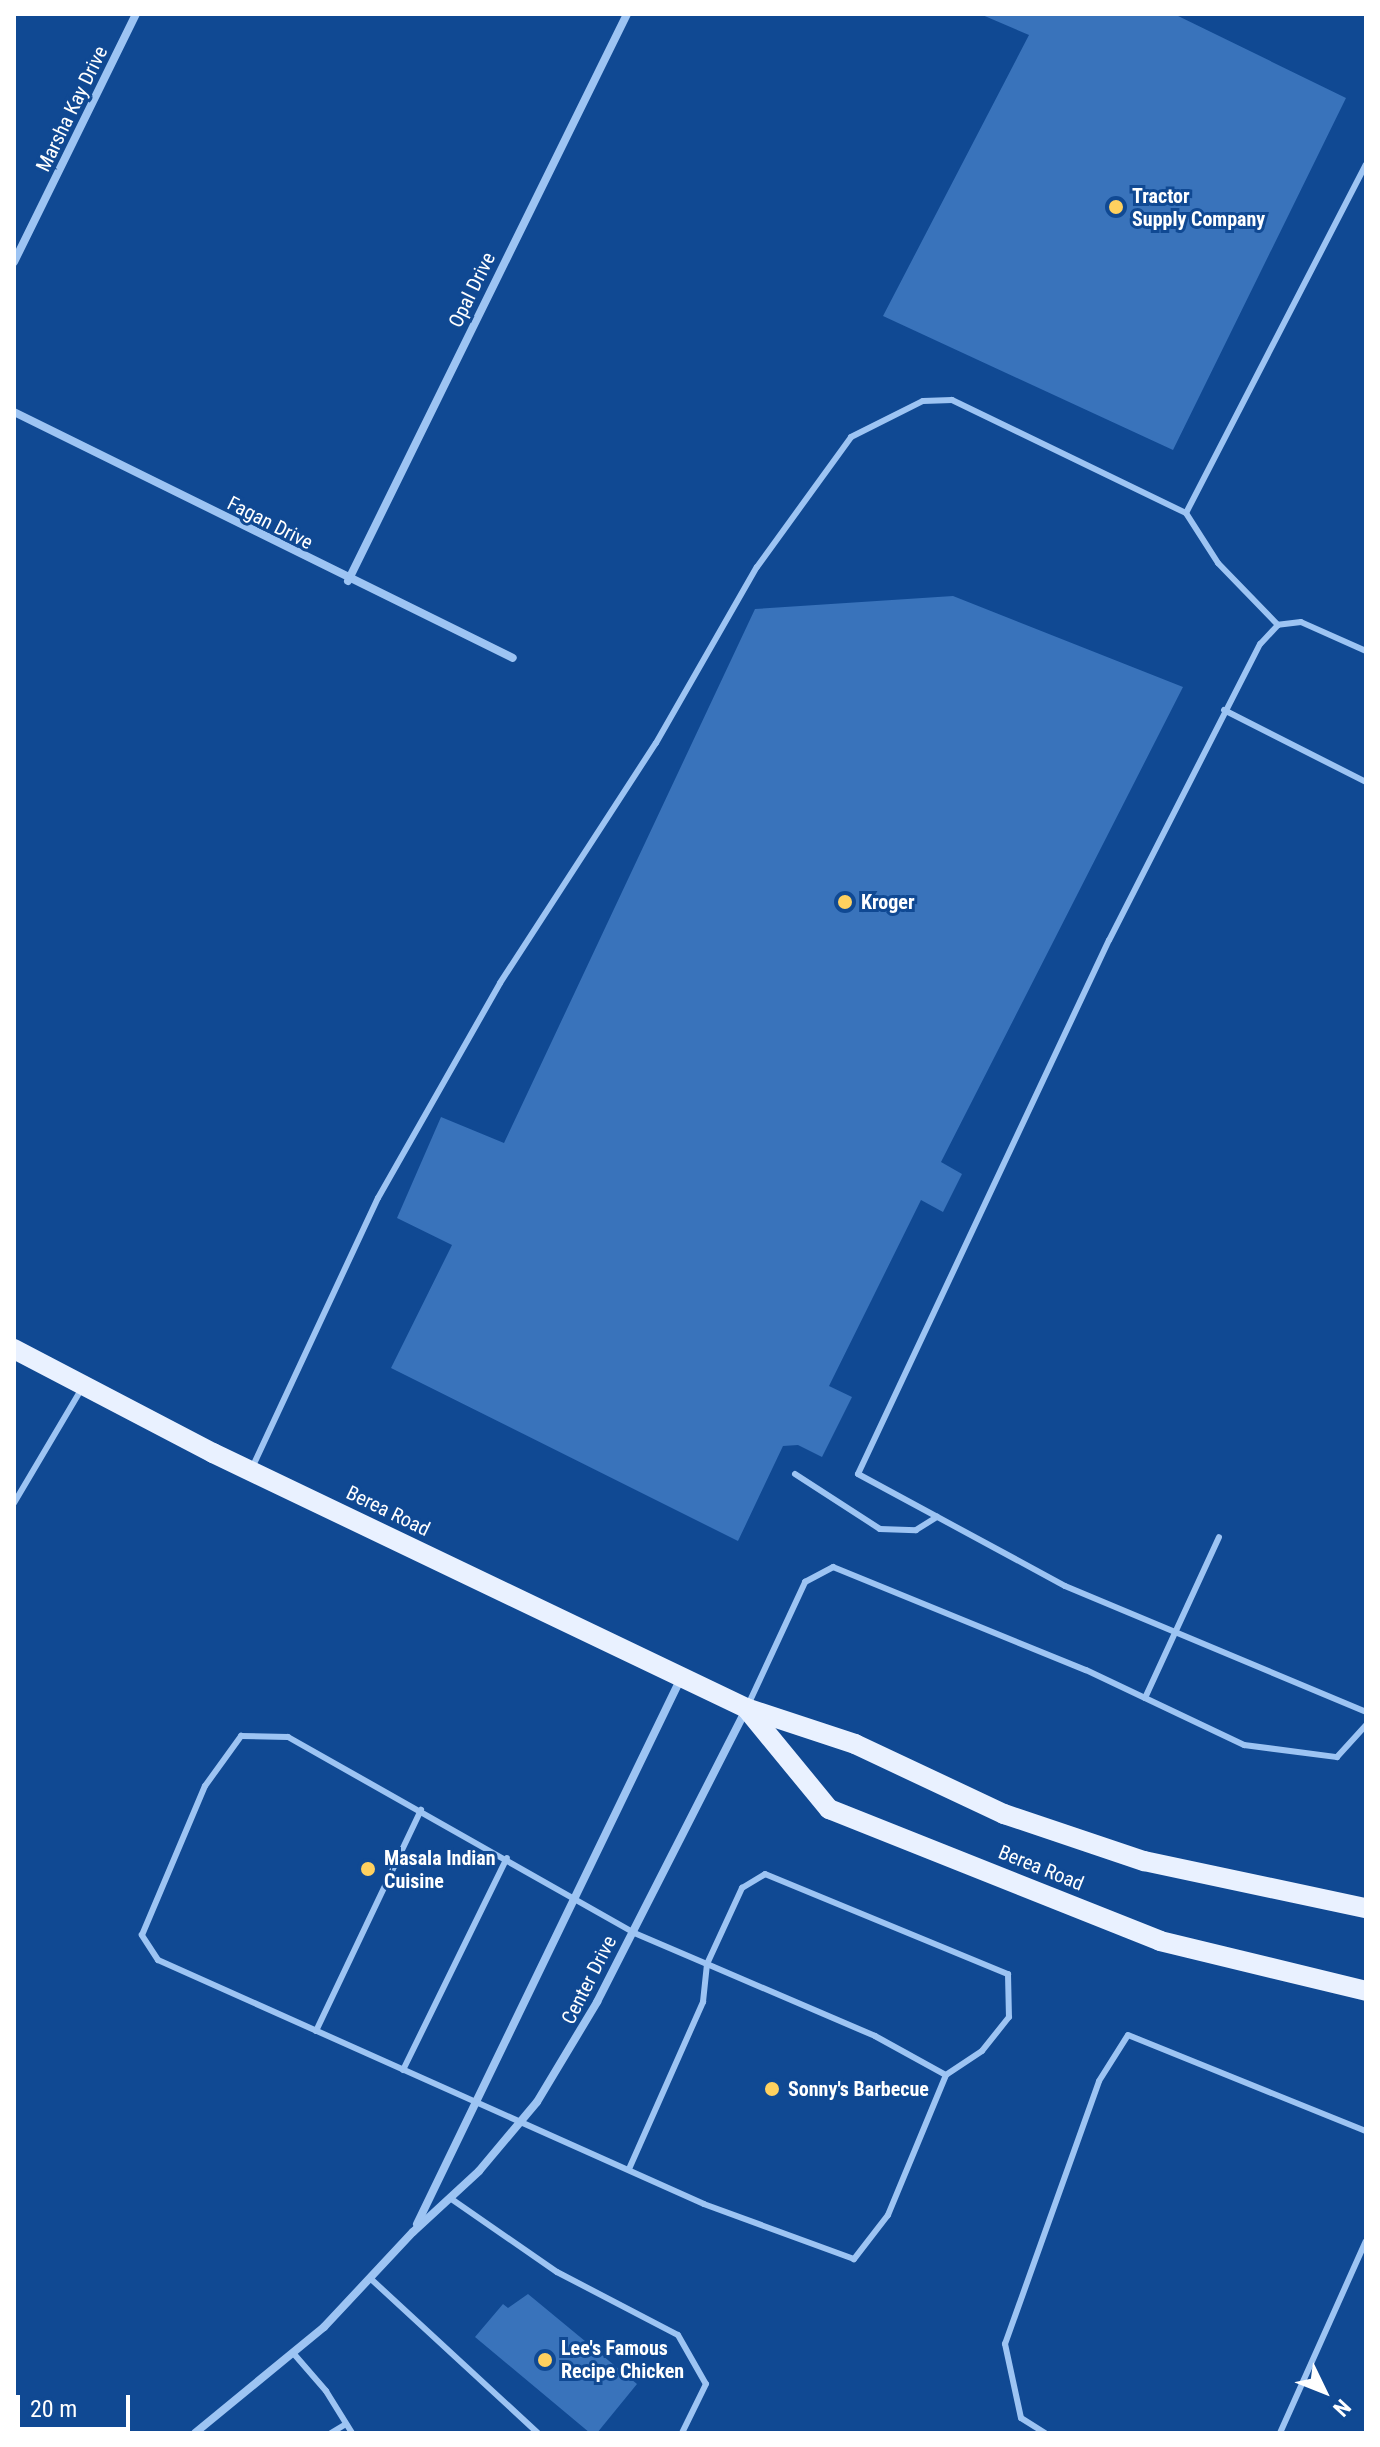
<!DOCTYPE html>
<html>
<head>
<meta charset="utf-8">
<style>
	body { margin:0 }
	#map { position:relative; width:1380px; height:2447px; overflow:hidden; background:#104993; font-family:"Roboto Condensed",sans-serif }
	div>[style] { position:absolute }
	.building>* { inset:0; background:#3973bb }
	.lane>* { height:6px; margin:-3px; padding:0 3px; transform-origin:3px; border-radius:3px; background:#9dc4f3 }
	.street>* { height:8px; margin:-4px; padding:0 4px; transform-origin:4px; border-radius:4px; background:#9dc4f3 }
	.primary>* { height:20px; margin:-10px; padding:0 10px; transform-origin:10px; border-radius:10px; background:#e9f1ff }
	.dots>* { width:22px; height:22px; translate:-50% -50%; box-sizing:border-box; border:4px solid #104993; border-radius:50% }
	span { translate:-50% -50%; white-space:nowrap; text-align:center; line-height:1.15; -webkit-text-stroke:6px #104993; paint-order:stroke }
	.street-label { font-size:20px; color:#fff }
	.poi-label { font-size:20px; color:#fff; font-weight:700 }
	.left { translate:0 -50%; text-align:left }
	.frame { position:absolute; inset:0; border:16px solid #fff; pointer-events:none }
	.north { position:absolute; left:1284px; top:2351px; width:80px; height:80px; -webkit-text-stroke:6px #104993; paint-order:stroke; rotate:133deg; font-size:22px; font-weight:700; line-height:32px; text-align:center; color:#fff }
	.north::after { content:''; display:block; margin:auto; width:28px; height:36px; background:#fff; clip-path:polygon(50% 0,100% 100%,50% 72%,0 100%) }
	.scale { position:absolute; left:16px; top:2395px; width:114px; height:36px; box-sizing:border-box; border:4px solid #fff; border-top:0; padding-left:10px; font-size:24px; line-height:28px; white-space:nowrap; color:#fff; -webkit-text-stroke:6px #104993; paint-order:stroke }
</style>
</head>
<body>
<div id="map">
	<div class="building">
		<div style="clip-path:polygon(980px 14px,1174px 14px,1346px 98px,1173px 450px,883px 316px,1029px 35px)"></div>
		<div style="clip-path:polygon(953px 596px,1183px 687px,941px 1162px,962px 1174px,943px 1212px,921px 1200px,829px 1386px,852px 1397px,822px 1457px,798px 1445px,783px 1446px,738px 1541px,391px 1368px,452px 1245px,397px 1218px,441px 1117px,504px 1143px,755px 609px)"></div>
		<div style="clip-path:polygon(528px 2294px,637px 2384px,597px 2433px,590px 2433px,475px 2337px,503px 2304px,508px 2308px)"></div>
	</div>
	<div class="lane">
		<div style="left:1278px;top:625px;width:86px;rotate:-134.1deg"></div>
		<div style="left:1218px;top:563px;width:59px;rotate:-122.6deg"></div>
		<div style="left:1186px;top:513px;width:392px;rotate:-62.7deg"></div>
		<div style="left:1366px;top:651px;width:71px;rotate:-156deg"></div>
		<div style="left:1301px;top:622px;width:23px;rotate:173deg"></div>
		<div style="left:1278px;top:625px;width:26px;rotate:133deg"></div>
		<div style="left:1260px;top:644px;width:332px;rotate:117deg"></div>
		<div style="left:1109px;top:940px;width:590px;rotate:115.18deg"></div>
		<div style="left:858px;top:1474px;width:235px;rotate:28.4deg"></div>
		<div style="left:1065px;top:1586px;width:326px;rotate:22.7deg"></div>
		<div style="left:1224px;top:710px;width:159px;rotate:26.9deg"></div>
		<div style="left:252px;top:1468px;width:298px;rotate:-65deg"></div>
		<div style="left:378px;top:1198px;width:247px;rotate:-60.4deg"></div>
		<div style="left:500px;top:983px;width:286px;rotate:-57deg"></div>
		<div style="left:656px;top:743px;width:203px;rotate:-60.2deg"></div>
		<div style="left:757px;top:567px;width:160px;rotate:-54.1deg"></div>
		<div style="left:851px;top:437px;width:80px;rotate:-26.6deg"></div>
		<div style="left:923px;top:401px;width:29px;rotate:-2deg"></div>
		<div style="left:952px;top:400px;width:260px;rotate:25.8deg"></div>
		<div style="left:795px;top:1474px;width:101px;rotate:32.9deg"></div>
		<div style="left:880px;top:1529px;width:36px;rotate:2deg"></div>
		<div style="left:916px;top:1530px;width:25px;rotate:-32deg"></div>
		<div style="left:14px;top:1503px;width:134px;rotate:-59.4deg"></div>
		<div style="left:1145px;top:1698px;width:177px;rotate:-65.3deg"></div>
		<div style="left:748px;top:1705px;width:136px;rotate:-65.1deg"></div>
		<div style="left:805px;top:1582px;width:32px;rotate:-28deg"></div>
		<div style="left:833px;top:1567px;width:273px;rotate:22.2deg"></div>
		<div style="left:1086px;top:1670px;width:175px;rotate:25.4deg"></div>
		<div style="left:1244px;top:1745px;width:94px;rotate:7.4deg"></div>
		<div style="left:1337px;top:1757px;width:43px;rotate:-47.8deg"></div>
		<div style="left:316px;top:2031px;width:245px;rotate:-64.6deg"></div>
		<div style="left:403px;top:2070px;width:236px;rotate:-63.9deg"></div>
		<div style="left:629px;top:2169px;width:183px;rotate:-66.1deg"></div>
		<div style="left:703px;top:2002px;width:38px;rotate:-84deg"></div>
		<div style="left:707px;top:1964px;width:84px;rotate:-65.3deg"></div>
		<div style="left:742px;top:1888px;width:27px;rotate:-31deg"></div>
		<div style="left:765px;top:1874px;width:263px;rotate:22.4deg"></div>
		<div style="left:1008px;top:1974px;width:43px;rotate:88.7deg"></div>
		<div style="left:1009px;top:2017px;width:43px;rotate:128.5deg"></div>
		<div style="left:982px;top:2051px;width:43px;rotate:146.3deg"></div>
		<div style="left:946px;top:2075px;width:152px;rotate:112.5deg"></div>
		<div style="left:888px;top:2215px;width:56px;rotate:127.7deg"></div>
		<div style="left:854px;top:2259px;width:160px;rotate:-159.9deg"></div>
		<div style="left:704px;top:2204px;width:598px;rotate:-155.92deg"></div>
		<div style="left:158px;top:1960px;width:30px;rotate:-123deg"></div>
		<div style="left:142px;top:1935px;width:162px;rotate:-67.1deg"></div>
		<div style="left:205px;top:1786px;width:62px;rotate:-54.2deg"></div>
		<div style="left:241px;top:1736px;width:47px;rotate:1.2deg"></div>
		<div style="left:288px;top:1737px;width:395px;rotate:29.5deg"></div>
		<div style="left:632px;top:1932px;width:82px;rotate:23.1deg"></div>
		<div style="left:707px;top:1964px;width:183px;rotate:23.2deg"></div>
		<div style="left:875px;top:2036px;width:81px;rotate:28.8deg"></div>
		<div style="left:450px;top:2198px;width:130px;rotate:34.7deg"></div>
		<div style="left:557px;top:2272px;width:136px;rotate:27.5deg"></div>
		<div style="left:678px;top:2335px;width:56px;rotate:60.3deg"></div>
		<div style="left:706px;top:2384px;width:55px;rotate:116.1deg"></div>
		<div style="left:371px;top:2279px;width:227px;rotate:42.7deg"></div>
		<div style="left:294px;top:2354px;width:49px;rotate:49.1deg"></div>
		<div style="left:326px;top:2391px;width:49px;rotate:58.2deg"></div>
		<div style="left:331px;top:2433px;width:17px;rotate:-31deg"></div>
		<div style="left:1045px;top:2433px;width:28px;rotate:-148deg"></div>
		<div style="left:1021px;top:2418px;width:76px;rotate:-102.2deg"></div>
		<div style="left:1005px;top:2344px;width:279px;rotate:-70.3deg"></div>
		<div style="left:1099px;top:2081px;width:54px;rotate:-57.8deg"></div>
		<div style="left:1128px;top:2035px;width:257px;rotate:22deg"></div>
		<div style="left:1280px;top:2433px;width:210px;rotate:-65.9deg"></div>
	</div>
	<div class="street">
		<div style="left:14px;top:262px;width:276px;rotate:-63.8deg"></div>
		<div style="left:14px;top:412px;width:556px;rotate:26.24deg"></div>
		<div style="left:348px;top:581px;width:632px;rotate:-63.8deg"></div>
		<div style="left:417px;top:2224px;width:606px;rotate:-64.2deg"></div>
		<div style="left:195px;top:2433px;width:167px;rotate:-39.4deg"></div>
		<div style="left:324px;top:2327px;width:130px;rotate:-46.9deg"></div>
		<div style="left:413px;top:2232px;width:90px;rotate:-42.7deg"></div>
		<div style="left:479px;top:2171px;width:90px;rotate:-50deg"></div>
		<div style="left:537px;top:2102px;width:117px;rotate:-59deg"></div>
		<div style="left:597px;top:2002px;width:329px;rotate:-63deg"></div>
	</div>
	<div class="primary">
		<div style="left:14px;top:1349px;width:225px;rotate:27.6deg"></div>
		<div style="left:213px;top:1453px;width:591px;rotate:25.57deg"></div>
		<div style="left:746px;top:1708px;width:115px;rotate:18.3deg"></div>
		<div style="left:855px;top:1744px;width:165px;rotate:25.2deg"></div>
		<div style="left:1004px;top:1814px;width:148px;rotate:18.6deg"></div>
		<div style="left:1144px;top:1861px;width:227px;rotate:12deg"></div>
		<div style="left:746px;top:1708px;width:131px;rotate:50.6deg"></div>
		<div style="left:829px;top:1809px;width:356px;rotate:21.7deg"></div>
		<div style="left:1160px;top:1941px;width:212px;rotate:13.6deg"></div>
	</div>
	<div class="dots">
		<div style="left:1116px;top:207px;background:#ffd15f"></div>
		<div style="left:845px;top:902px;background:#ffd15f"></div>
		<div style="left:368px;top:1869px;background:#ffd15f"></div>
		<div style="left:772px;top:2089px;background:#ffd15f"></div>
		<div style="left:545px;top:2360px;background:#ffd15f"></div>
	</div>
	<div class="street-label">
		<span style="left:72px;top:109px;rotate:-64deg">Marsha Kay Drive</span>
		<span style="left:472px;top:290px;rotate:-64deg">Opal Drive</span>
		<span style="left:270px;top:523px;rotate:27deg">Fagan Drive</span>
		<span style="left:388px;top:1511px;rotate:26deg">Berea Road</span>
		<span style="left:1041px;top:1868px;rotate:22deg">Berea Road</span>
		<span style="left:589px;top:1980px;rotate:-63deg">Center Drive</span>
	</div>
	<div class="poi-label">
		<span class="left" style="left:1132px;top:208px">Tractor<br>Supply Company</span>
		<span class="left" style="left:861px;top:902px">Kroger</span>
		<span class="left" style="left:384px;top:1870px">Masala Indian<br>Cuisine</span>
		<span class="left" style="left:788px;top:2089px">Sonny's Barbecue</span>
		<span class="left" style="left:561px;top:2360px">Lee's Famous<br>Recipe Chicken</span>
	</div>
	<div class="frame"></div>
	<div class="north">N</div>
	<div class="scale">20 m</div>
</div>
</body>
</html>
